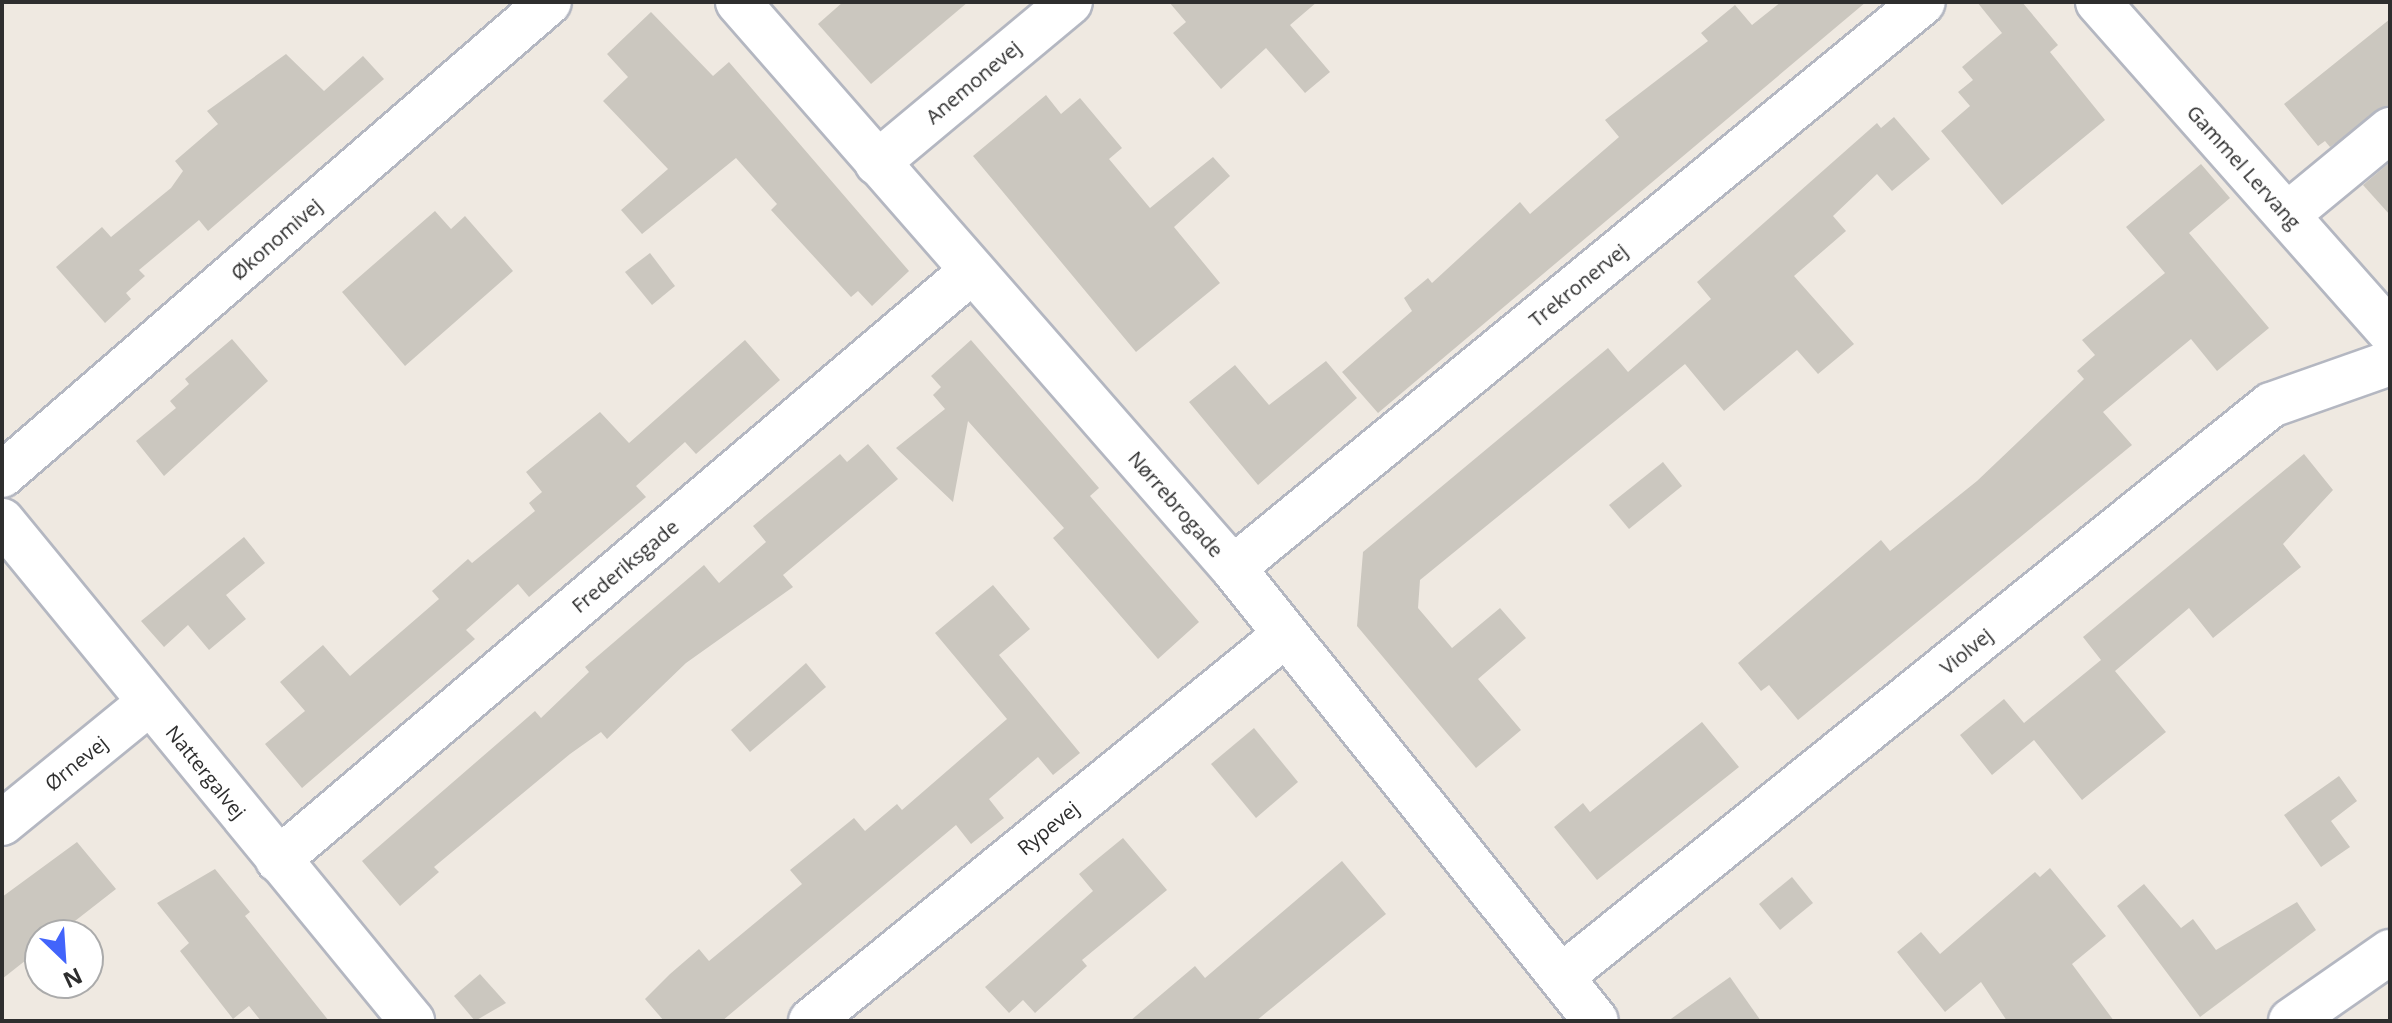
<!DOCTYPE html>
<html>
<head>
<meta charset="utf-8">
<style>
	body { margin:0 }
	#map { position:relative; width:2392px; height:1023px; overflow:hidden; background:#efe9e1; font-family:"Open Sans",sans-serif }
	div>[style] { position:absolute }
	.building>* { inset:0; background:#cbc7bf }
	.roads { filter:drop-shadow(2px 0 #b4b7c1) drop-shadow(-2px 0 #b4b7c1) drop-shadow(0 2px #b4b7c1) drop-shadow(0 -2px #b4b7c1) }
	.minor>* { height:44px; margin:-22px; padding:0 22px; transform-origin:22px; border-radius:22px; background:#fff }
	span { translate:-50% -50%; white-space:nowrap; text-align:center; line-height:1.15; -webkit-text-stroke:6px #fff; paint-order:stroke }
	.street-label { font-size:20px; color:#2e2e2e }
	.frame { position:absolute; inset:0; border:4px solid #2e2e2e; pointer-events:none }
	.north { position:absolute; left:24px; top:919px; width:80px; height:80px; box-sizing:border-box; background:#fff; border:2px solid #ababab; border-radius:50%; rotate:155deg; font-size:22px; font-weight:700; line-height:32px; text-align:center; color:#2e2e2e }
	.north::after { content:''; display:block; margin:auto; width:28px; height:36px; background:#4264fb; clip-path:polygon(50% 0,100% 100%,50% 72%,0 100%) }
</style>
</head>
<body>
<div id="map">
	<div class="building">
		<div style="clip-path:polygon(843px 2px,968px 2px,871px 84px,818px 24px)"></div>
		<div style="clip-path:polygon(1169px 2px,1317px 2px,1290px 25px,1330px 72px,1305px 93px,1266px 48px,1221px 89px,1173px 33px,1186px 22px)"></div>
		<div style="clip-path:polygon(1781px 2px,1866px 2px,1378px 413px,1342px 372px,1412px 311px,1404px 298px,1428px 278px,1432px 283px,1520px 202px,1530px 214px,1619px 137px,1605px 120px,1708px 41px,1701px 33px,1735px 5px,1752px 25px)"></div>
		<div style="clip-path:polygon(1977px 2px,2022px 2px,2058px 45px,2050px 52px,2105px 120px,2002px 205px,1941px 131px,1970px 106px,1958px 92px,1973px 80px,1962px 67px,2002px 33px)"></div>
		<div style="clip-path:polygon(651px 12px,713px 76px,729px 62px,909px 271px,872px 306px,858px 291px,851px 297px,771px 210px,777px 204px,736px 158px,642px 234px,621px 210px,668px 169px,603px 101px,628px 77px,607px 54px)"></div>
		<div style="clip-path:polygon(2390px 19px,2390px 106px,2330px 147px,2325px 141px,2318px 146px,2284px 104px)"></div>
		<div style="clip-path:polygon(286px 54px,324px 91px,363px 56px,384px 79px,208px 231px,199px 220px,139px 270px,145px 276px,126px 293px,131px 299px,105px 323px,56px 267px,102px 227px,111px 237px,171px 188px,183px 171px,175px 161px,218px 124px,207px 111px)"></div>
		<div style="clip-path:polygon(1046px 95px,1061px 114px,1080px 98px,1122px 148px,1109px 159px,1150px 208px,1213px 157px,1230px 176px,1174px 227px,1220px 283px,1136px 352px,973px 156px)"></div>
		<div style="clip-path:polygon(1894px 117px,1930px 159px,1892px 191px,1877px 174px,1833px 216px,1846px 231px,1794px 276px,1854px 344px,1818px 374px,1797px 350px,1724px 411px,1685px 364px,1420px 580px,1418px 608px,1452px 648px,1500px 608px,1526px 638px,1478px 679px,1521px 730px,1476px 768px,1357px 626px,1363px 552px,1608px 348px,1628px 372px,1711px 299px,1697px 282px,1877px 123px,1881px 128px)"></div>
		<div style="clip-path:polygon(2390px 162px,2390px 215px,2363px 185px)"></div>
		<div style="clip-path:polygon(2201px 164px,2230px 198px,2189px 233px,2269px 328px,2217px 371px,2191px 339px,2103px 412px,2132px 445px,1798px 720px,1769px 685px,1761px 691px,1738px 663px,1881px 540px,1890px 551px,1977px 481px,2084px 379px,2077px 371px,2095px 355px,2082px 340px,2165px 273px,2126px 227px)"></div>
		<div style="clip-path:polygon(435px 211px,451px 229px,465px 216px,513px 271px,405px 366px,342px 292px)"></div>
		<div style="clip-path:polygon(650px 253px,675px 286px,652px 305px,625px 272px)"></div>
		<div style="clip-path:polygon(232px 339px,268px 381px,164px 476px,136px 441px,176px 408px,170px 401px,189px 384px,185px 379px)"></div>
		<div style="clip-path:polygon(745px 340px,780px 380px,696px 454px,685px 442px,636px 486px,646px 497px,529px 597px,518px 584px,466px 630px,475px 639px,302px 788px,265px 744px,305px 711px,280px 682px,323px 645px,350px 676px,439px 599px,432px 591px,468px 559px,472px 563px,535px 511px,529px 503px,542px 492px,526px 472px,600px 412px,629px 443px)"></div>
		<div style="clip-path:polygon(971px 340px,1099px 488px,1090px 496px,1199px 622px,1158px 659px,1053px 538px,1064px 528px,968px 421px,953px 502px,896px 448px,945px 409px,933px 395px,941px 387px,931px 376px)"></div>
		<div style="clip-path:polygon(1326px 361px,1357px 398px,1258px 485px,1189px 402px,1235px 365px,1269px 405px)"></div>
		<div style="clip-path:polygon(868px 444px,898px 479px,783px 575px,793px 587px,686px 663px,607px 739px,601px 732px,570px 754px,434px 867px,439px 872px,400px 906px,362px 861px,535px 711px,541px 718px,589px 672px,585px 667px,704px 565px,719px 583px,766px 542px,753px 526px,840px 454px,847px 462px)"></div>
		<div style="clip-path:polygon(2304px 454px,2333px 490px,2283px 544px,2301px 567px,2213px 638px,2189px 608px,2115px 671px,2166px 732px,2082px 800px,2034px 740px,1992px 775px,1960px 735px,2004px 699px,2024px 723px,2101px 660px,2083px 637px)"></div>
		<div style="clip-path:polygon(1663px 462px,1682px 486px,1629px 529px,1609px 505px)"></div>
		<div style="clip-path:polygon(244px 537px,265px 563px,226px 595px,246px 619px,209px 650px,188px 625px,164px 647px,141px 621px)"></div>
		<div style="clip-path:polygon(993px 585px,1030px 629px,999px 655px,1080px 753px,1053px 775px,1038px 757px,989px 799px,1004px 818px,971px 844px,956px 825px,722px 1021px,664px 1021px,645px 999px,670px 974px,699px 949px,709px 961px,802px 884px,790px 870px,854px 818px,865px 831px,897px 804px,902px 810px,1007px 719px,935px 633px)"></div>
		<div style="clip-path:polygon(806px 663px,826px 687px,750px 752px,731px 730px)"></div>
		<div style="clip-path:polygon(1702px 722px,1739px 767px,1597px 880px,1554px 827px,1583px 803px,1590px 812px)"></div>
		<div style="clip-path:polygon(1254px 728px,1298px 782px,1256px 818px,1211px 764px)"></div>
		<div style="clip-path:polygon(2339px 776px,2357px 801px,2331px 821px,2350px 847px,2321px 867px,2284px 815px)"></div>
		<div style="clip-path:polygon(1123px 838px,1167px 890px,1082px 960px,1087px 966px,1035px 1013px,1023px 1000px,1009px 1013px,985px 987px,1093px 891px,1079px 874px)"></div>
		<div style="clip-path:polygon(77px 842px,116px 889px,57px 935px,40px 935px,40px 949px,2px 979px,2px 897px)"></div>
		<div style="clip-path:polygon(1342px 861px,1386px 914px,1256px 1021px,1130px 1021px,1195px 966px,1205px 978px)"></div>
		<div style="clip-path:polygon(2050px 868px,2106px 936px,2072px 964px,2114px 1021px,2007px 1021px,1981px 982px,1945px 1012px,1897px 952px,1921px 932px,1940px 954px,2035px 872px,2040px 877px)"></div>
		<div style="clip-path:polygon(215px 869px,250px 912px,245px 916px,329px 1021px,261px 1021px,249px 1006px,233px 1019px,180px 951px,189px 943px,157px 903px)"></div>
		<div style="clip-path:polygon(1792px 877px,1813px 903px,1780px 930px,1759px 904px)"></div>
		<div style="clip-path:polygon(2144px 884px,2181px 928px,2193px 919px,2216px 950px,2297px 902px,2316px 930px,2200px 1017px,2117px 906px)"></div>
		<div style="clip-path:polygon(480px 974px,506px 1003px,475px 1021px,454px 996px)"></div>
		<div style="clip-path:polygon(1730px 977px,1761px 1021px,1668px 1021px)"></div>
	</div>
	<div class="roads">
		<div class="minor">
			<div style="left:738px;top:2px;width:752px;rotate:48.83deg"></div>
			<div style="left:1233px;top:568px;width:580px;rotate:51.29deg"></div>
			<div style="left:2098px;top:2px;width:441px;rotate:48.5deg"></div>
			<div style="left:877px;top:163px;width:251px;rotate:-39.8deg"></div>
			<div style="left:2287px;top:215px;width:134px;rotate:-39.5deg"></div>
			<div style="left:2px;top:475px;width:723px;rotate:-40.85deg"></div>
			<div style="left:2px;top:521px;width:647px;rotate:50.65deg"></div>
			<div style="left:1233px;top:568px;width:892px;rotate:-39.36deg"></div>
			<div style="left:2px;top:823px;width:190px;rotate:-39.2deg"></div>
			<div style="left:278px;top:860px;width:910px;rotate:-40.32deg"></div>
			<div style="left:1562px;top:976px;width:910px;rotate:-38.85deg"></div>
			<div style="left:2271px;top:405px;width:126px;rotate:-19.4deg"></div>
			<div style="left:811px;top:1021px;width:611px;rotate:-39.16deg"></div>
			<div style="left:2291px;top:1021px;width:121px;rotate:-34.9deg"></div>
		</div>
	</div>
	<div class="street-label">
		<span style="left:973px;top:82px;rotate:-40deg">Anemonevej</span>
		<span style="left:2244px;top:167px;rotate:48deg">Gammel Lervang</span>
		<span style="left:276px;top:239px;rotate:-41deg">Økonomivej</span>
		<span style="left:1578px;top:285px;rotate:-39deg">Trekronervej</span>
		<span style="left:1176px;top:504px;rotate:49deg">Nørrebrogade</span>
		<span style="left:625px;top:566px;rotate:-40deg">Frederiksgade</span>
		<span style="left:1966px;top:651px;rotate:-39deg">Violvej</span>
		<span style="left:76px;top:763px;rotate:-39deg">Ørnevej</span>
		<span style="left:206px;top:772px;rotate:51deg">Nattergalvej</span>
		<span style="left:1048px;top:828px;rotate:-39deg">Rypevej</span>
	</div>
	<div class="frame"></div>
	<div class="north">N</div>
</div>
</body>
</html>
